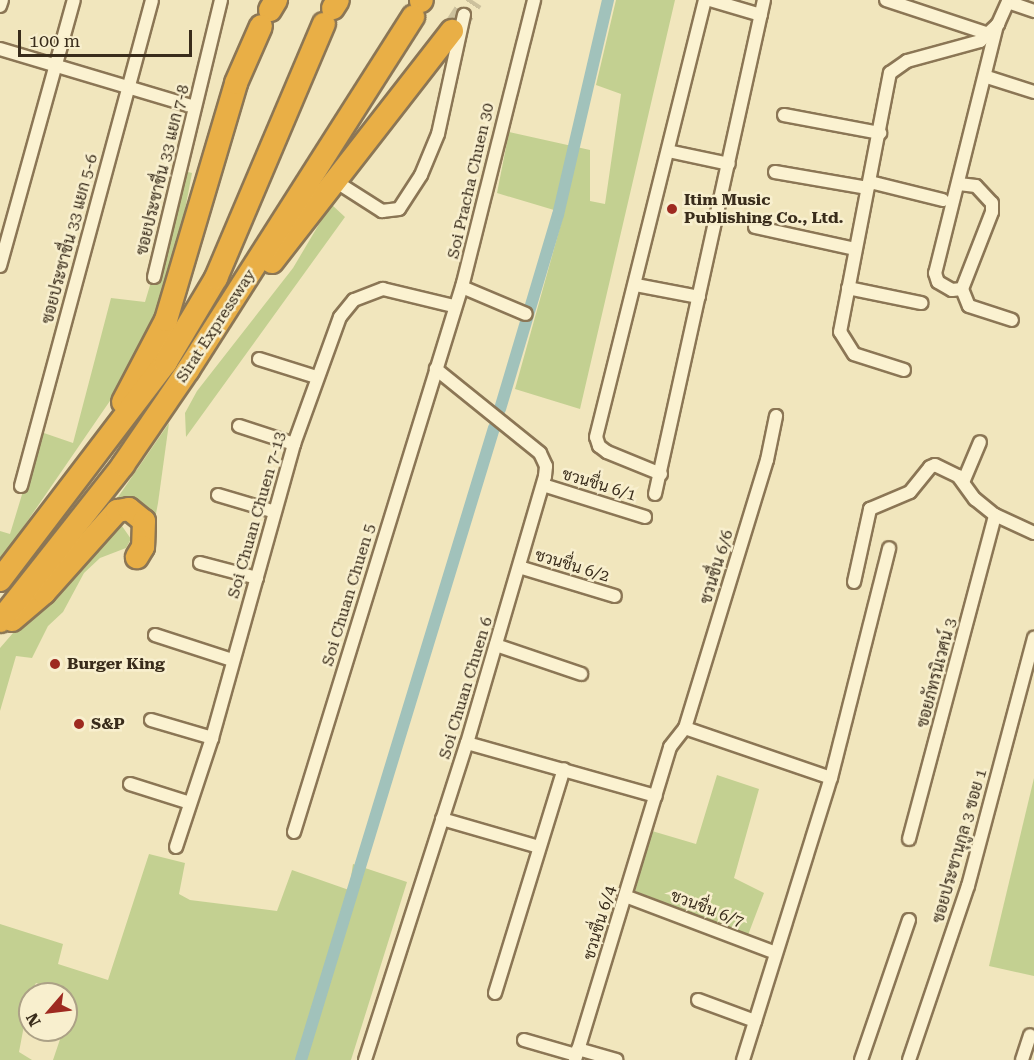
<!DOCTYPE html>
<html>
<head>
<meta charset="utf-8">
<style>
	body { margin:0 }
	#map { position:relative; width:1034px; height:1060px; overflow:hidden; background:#f1e6bd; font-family:"Roboto Serif",Sarabun,serif }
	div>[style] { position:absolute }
	.green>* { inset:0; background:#c3d091 }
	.canal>* { height:12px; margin:-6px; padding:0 6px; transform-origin:6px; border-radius:6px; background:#a1c2bb }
	.motorway-tunnel>* { height:22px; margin-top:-11px; transform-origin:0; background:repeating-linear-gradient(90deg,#ccc19d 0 22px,transparent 0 33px) }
	.roads { filter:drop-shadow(2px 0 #8b7655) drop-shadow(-2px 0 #8b7655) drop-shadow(0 2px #8b7655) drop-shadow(0 -2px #8b7655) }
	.minor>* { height:12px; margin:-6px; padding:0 6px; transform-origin:6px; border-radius:6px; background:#fbf2d1 }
	.motorway>* { height:22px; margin:-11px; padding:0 11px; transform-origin:11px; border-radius:11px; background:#e9af46 }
	.dots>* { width:16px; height:16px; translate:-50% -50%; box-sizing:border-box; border:3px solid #f8efce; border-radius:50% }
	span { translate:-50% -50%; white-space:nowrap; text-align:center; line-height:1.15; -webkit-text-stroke:5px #f8efce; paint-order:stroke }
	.street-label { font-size:16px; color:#392c1b }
	.poi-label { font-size:16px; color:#392c1b; font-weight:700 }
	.left { translate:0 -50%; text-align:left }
	.north { position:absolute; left:18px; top:982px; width:60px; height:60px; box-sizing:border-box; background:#f8efce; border:2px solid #aca186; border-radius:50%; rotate:242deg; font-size:16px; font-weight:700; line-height:24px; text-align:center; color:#392c1b }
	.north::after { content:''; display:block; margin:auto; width:21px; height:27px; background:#9e2a20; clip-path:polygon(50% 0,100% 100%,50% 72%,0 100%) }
	.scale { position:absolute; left:18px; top:30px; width:174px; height:27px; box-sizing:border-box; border:3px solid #392c1b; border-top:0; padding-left:8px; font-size:18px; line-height:21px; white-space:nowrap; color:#392c1b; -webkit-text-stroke:4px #f8efce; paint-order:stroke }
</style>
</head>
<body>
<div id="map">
	<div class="green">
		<div style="clip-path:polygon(616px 0,675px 0,580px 409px,515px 389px,564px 213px,497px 193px,509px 132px,590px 150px,590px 201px,605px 204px,621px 94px,596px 85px)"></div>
		<div style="clip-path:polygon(184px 171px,192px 173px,173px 273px,153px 329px,136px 363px,0 561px,0 531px,10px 534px,41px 432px,73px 443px,111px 298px,145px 302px)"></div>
		<div style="clip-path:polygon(331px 204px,345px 217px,186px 437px,185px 413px,197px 391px,293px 268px)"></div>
		<div style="clip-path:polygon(169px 423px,158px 503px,153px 530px,116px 500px)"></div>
		<div style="clip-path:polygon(122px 526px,131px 539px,126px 548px,100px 558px,84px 573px,63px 612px,48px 626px,32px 658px,16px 656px,0 711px,0 648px,105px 527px)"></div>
		<div style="clip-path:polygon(717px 775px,759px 789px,734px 878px,764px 893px,748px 935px,635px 891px,652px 831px,696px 844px)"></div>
		<div style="clip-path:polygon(1034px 778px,1034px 976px,989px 966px)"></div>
		<div style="clip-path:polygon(149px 854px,185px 863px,179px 894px,190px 900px,277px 911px,292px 870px,349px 890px,353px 864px,407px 882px,351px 1060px,53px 1060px,74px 998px,36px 983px,30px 994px,19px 1052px,32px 1060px,0 1060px,0 924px,63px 944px,58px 964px,108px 980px)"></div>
	</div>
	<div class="canal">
		<div style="left:500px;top:409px;width:202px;rotate:-73.4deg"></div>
		<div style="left:558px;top:215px;width:221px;rotate:-76.9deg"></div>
		<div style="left:301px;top:1060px;width:661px;rotate:-73.02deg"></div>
	</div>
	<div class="motorway-tunnel">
		<div style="left:452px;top:31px;width:37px;rotate:-57deg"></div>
	</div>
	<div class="roads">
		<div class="minor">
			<div style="left:710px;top:0;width:53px;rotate:16.4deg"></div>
			<div style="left:886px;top:0;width:108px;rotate:18.3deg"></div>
			<div style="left:0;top:6px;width:6px;rotate:-72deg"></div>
			<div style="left:997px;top:25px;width:256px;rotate:104deg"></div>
			<div style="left:935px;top:273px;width:9px;rotate:72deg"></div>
			<div style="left:938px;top:282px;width:16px;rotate:30deg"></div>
			<div style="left:952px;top:290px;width:10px;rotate:-6deg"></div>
			<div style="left:962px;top:289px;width:18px;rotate:68deg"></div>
			<div style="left:969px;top:306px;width:45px;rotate:18deg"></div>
			<div style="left:0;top:49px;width:203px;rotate:16.6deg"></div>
			<div style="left:987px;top:77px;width:49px;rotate:17.7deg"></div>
			<div style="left:784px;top:115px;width:98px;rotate:10.6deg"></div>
			<div style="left:668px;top:151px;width:62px;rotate:12deg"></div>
			<div style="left:775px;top:172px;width:94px;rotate:9.8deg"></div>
			<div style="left:335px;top:181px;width:56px;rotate:32.6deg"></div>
			<div style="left:382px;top:211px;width:17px;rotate:-7deg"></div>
			<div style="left:399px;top:209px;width:40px;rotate:-57.1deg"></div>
			<div style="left:421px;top:175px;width:44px;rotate:-67.5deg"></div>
			<div style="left:438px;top:134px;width:122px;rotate:-77.7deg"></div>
			<div style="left:870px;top:182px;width:75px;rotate:13.9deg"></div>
			<div style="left:959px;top:184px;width:17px;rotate:7deg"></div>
			<div style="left:976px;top:186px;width:23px;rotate:47deg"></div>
			<div style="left:992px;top:203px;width:9px;rotate:90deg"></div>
			<div style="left:992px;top:212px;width:83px;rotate:111.3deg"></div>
			<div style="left:755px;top:227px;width:102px;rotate:12.4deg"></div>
			<div style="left:0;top:266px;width:276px;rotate:-74.5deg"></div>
			<div style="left:154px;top:277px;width:285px;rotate:-76.4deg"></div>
			<div style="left:636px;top:285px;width:64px;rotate:10.8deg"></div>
			<div style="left:462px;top:287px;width:69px;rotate:22.9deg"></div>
			<div style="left:848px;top:288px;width:75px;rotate:11.6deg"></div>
			<div style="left:259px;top:359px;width:60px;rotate:17.5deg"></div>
			<div style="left:904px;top:370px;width:52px;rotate:-162.3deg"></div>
			<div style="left:854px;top:354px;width:26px;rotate:-122deg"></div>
			<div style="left:840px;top:332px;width:264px;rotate:-79.1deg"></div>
			<div style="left:890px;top:73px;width:21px;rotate:-35deg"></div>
			<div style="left:907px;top:61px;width:76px;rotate:-15.3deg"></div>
			<div style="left:980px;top:41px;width:25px;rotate:-43deg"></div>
			<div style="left:998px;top:24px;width:24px;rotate:-66deg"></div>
			<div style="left:1008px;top:2px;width:28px;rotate:19deg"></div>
			<div style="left:239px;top:426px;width:58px;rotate:18.1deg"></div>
			<div style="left:661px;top:474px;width:58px;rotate:-157.8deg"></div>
			<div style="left:607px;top:452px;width:10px;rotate:-143deg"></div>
			<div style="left:599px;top:446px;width:9px;rotate:-108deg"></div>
			<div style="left:596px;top:437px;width:450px;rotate:-76deg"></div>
			<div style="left:964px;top:480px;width:41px;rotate:-67.2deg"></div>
			<div style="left:543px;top:485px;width:107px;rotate:17.4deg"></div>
			<div style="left:21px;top:486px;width:503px;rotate:-74.91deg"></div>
			<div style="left:655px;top:494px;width:506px;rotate:-77.56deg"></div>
			<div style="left:218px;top:495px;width:59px;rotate:16.6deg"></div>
			<div style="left:200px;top:563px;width:59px;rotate:14.7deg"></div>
			<div style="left:519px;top:567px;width:100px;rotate:16.8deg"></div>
			<div style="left:854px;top:582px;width:75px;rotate:-77.6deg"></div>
			<div style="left:870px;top:509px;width:43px;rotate:-23deg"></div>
			<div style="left:910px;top:492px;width:32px;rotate:-51deg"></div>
			<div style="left:930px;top:467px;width:5px;rotate:-22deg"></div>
			<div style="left:935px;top:465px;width:25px;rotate:26deg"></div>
			<div style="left:958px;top:476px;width:29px;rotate:54deg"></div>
			<div style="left:975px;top:499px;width:26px;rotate:39deg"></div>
			<div style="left:995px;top:515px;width:43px;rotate:24.8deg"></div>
			<div style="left:155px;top:635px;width:81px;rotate:18deg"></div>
			<div style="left:496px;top:645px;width:90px;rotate:18.8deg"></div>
			<div style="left:151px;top:720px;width:64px;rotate:16.4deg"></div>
			<div style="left:685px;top:728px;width:280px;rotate:-73deg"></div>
			<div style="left:767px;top:460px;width:45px;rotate:-78.4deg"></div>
			<div style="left:685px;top:728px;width:154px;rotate:18.9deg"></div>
			<div style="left:467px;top:743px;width:196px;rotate:15.7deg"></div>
			<div style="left:130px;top:784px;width:63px;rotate:17.6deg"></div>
			<div style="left:442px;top:819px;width:101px;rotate:16.1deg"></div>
			<div style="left:294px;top:832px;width:574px;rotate:-72.89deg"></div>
			<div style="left:463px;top:283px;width:292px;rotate:-75.9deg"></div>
			<div style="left:909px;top:839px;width:335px;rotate:-75.1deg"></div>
			<div style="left:176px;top:847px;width:115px;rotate:-71.7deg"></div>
			<div style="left:212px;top:738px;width:305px;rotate:-74.4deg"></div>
			<div style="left:294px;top:444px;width:135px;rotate:-70.1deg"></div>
			<div style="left:340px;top:317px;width:22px;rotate:-51deg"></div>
			<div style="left:354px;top:300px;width:31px;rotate:-21deg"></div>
			<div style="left:383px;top:289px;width:73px;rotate:13.5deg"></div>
			<div style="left:625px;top:896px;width:161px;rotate:20.7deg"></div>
			<div style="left:495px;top:993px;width:234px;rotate:-72.9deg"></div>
			<div style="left:698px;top:1000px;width:61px;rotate:20.2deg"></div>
			<div style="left:524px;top:1040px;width:54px;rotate:16.1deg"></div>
			<div style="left:578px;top:1049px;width:40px;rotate:16deg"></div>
			<div style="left:365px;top:1060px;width:333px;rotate:-72.2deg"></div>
			<div style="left:467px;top:743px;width:278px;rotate:-73.7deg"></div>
			<div style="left:545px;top:476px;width:10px;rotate:-84deg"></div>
			<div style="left:546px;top:466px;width:14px;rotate:-115deg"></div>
			<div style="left:540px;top:453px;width:134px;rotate:-141.1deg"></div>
			<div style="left:575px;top:1060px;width:327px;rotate:-73.1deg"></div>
			<div style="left:670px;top:747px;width:24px;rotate:-52deg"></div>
			<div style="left:743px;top:1060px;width:295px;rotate:-72.7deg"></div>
			<div style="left:831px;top:778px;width:237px;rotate:-75.8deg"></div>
			<div style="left:861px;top:1060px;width:148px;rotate:-71.1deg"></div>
			<div style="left:909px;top:1060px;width:184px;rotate:-71.3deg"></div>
			<div style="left:968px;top:886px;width:257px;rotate:-75.1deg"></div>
			<div style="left:1022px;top:1060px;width:26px;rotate:-72deg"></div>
		</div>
		<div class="motorway">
			<div style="left:421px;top:1px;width:1px;rotate:-45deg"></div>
			<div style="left:333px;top:8px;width:9px;rotate:-58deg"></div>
			<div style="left:270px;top:10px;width:12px;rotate:-59deg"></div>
			<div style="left:272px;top:262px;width:293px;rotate:-52.1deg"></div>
			<div style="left:123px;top:402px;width:93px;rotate:-62.3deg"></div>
			<div style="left:166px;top:320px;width:247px;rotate:-73.5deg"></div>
			<div style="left:236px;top:83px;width:62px;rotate:-66.3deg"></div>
			<div style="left:0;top:580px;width:274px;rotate:-52.7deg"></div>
			<div style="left:166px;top:362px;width:98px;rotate:-59.2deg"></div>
			<div style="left:216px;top:278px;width:276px;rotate:-67deg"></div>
			<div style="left:12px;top:620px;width:42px;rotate:-40.2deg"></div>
			<div style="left:44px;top:593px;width:110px;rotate:-48.3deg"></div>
			<div style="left:117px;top:511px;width:12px;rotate:-9deg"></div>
			<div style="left:129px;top:509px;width:19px;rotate:39deg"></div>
			<div style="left:144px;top:521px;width:26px;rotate:92deg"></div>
			<div style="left:143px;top:547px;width:12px;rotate:121deg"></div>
			<div style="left:0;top:621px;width:199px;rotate:-51.7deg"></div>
			<div style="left:123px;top:465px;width:115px;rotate:-55.6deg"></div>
			<div style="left:188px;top:370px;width:419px;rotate:-57.5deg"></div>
		</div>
	</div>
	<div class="dots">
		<div style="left:672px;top:209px;background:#9e2a20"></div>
		<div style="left:55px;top:664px;background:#9e2a20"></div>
		<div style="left:79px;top:724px;background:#9e2a20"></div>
	</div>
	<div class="street-label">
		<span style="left:163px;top:170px;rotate:-76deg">ซอยประชาชื่น 33 แยก 7-8</span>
		<span style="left:471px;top:181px;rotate:-77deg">Soi Pracha Chuen 30</span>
		<span style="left:70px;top:239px;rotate:-75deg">ซอยประชาชื่น 33 แยก 5-6</span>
		<span style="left:216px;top:326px;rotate:-57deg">Sirat Expressway</span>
		<span style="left:599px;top:485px;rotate:17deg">ชวนชื่น 6/1</span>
		<span style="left:257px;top:515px;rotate:-74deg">Soi Chuan Chuen 7-13</span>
		<span style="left:572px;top:566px;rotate:17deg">ชวนชื่น 6/2</span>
		<span style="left:717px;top:567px;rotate:-73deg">ชวนชื่น 6/6</span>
		<span style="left:349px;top:595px;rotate:-73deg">Soi Chuan Chuen 5</span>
		<span style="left:937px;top:673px;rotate:-75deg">ซอยภัทรนิเวศน์ 3</span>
		<span style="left:466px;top:688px;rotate:-73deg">Soi Chuan Chuen 6</span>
		<span style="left:960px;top:846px;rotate:-74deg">ซอยประชานุกูล 3 ซอย 1</span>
		<span style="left:707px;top:909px;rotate:21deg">ชวนชื่น 6/7</span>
		<span style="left:600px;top:923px;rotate:-73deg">ชวนชื่น 6/4</span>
	</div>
	<div class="poi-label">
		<span class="left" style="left:684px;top:209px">Itim Music<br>Publishing Co., Ltd.</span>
		<span class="left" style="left:67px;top:664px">Burger King</span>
		<span class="left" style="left:91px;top:724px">S&amp;P</span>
	</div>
	<div class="north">N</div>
	<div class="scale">100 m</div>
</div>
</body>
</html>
